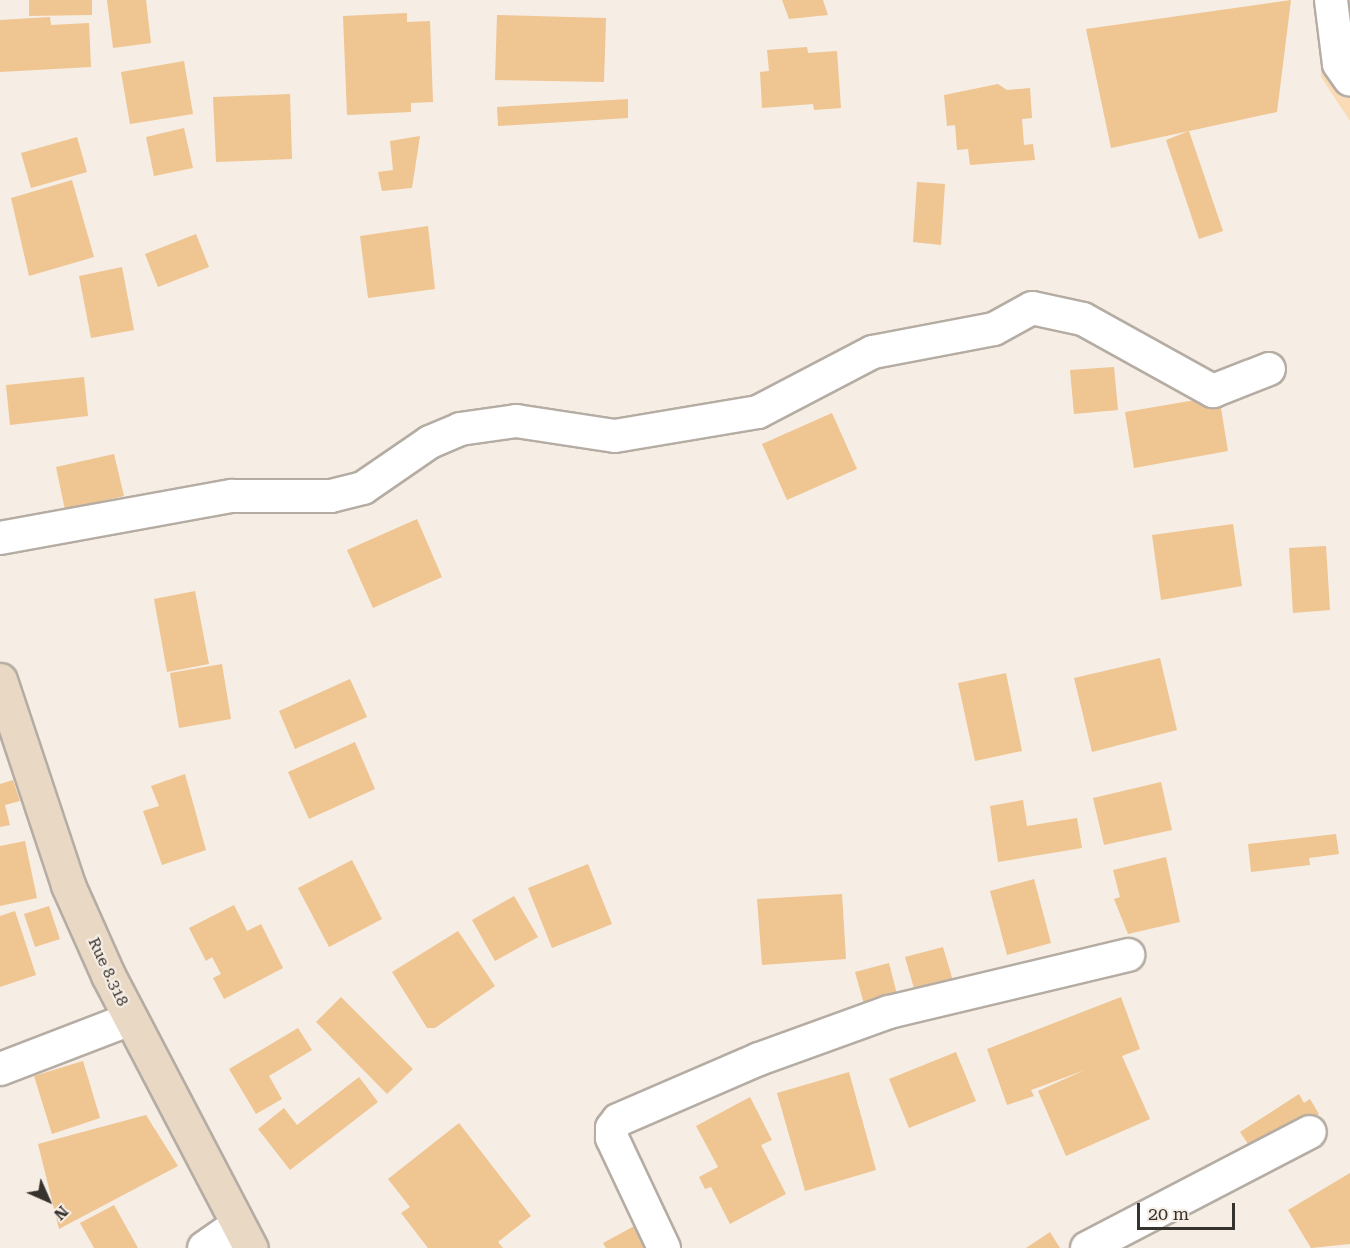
<!DOCTYPE html>
<html>
<head>
<meta charset="utf-8">
<style>
	body { margin:0 }
	#map { position:relative; width:1350px; height:1248px; overflow:hidden; background:#f6ede4; font-family:"Roboto Serif",serif }
	div>[style] { position:absolute }
	.green>* { inset:0; background:#fadbb6 }
	.building>* { inset:0; background:#efc592 }
	.roads { filter:drop-shadow(2px 0 #b5ada4) drop-shadow(-2px 0 #b5ada4) drop-shadow(0 2px #b5ada4) drop-shadow(0 -2px #b5ada4) }
	.street>* { height:32px; margin:-16px; padding:0 16px; transform-origin:16px; border-radius:16px; background:#fff }
	.secondary>* { height:33px; margin:-16.5px; padding:0 16.5px; transform-origin:16.5px; border-radius:16.5px; background:#e8d8c4 }
	span { translate:-50% -50%; white-space:nowrap; text-align:center; line-height:1.15; -webkit-text-stroke:4.5px #f6ede4; paint-order:stroke }
	.street-label { font-size:16px; color:#36332f }
	.north { position:absolute; left:18px; top:1170px; width:60px; height:60px; -webkit-text-stroke:4px #f6ede4; paint-order:stroke; rotate:135deg; font-size:16px; font-weight:700; line-height:24px; text-align:center; color:#36332f }
	.north::after { content:''; display:block; margin:auto; width:21px; height:27px; background:#36332f; clip-path:polygon(50% 0,100% 100%,50% 72%,0 100%) }
	.scale { position:absolute; left:1137px; top:1203px; width:98px; height:27px; box-sizing:border-box; border:3px solid #36332f; border-top:0; padding-left:8px; font-size:18px; line-height:21px; white-space:nowrap; color:#36332f; -webkit-text-stroke:4px #f6ede4; paint-order:stroke }
</style>
</head>
<body>
<div id="map">
	<div class="green">
		<div style="clip-path:polygon(1320px 0,1350px 0,1350px 121px,1321px 77px)"></div>
	</div>
	<div class="building">
		<div style="clip-path:polygon(29px 0,92px 0,92px 15px,29px 16px)"></div>
		<div style="clip-path:polygon(107px 0,146px 0,151px 43px,113px 48px)"></div>
		<div style="clip-path:polygon(782px 0,823px 0,828px 15px,789px 19px)"></div>
		<div style="clip-path:polygon(1291px 0,1277px 112px,1111px 148px,1086px 29px)"></div>
		<div style="clip-path:polygon(407px 13px,407px 22px,430px 21px,433px 102px,411px 103px,411px 112px,347px 115px,343px 16px)"></div>
		<div style="clip-path:polygon(497px 15px,606px 18px,604px 82px,495px 80px)"></div>
		<div style="clip-path:polygon(50px 17px,51px 25px,89px 23px,91px 67px,0 72px,0 20px)"></div>
		<div style="clip-path:polygon(807px 47px,808px 53px,837px 51px,841px 108px,814px 110px,813px 104px,762px 108px,760px 72px,769px 71px,767px 50px)"></div>
		<div style="clip-path:polygon(184px 61px,193px 114px,130px 124px,121px 72px)"></div>
		<div style="clip-path:polygon(998px 84px,1007px 90px,1030px 88px,1032px 118px,1022px 119px,1024px 145px,1033px 144px,1035px 160px,970px 165px,968px 149px,957px 150px,955px 125px,947px 126px,944px 95px)"></div>
		<div style="clip-path:polygon(290px 94px,292px 159px,216px 162px,213px 97px)"></div>
		<div style="clip-path:polygon(628px 99px,628px 118px,498px 126px,497px 107px)"></div>
		<div style="clip-path:polygon(184px 128px,193px 168px,154px 176px,146px 137px)"></div>
		<div style="clip-path:polygon(1189px 131px,1223px 231px,1199px 239px,1166px 140px)"></div>
		<div style="clip-path:polygon(420px 136px,412px 188px,382px 191px,378px 172px,393px 170px,390px 141px)"></div>
		<div style="clip-path:polygon(77px 137px,87px 172px,31px 188px,21px 153px)"></div>
		<div style="clip-path:polygon(72px 180px,94px 257px,29px 276px,11px 198px)"></div>
		<div style="clip-path:polygon(917px 182px,945px 184px,941px 245px,913px 242px)"></div>
		<div style="clip-path:polygon(428px 226px,435px 289px,368px 298px,360px 236px)"></div>
		<div style="clip-path:polygon(196px 234px,209px 267px,158px 287px,145px 254px)"></div>
		<div style="clip-path:polygon(122px 267px,134px 330px,91px 338px,79px 276px)"></div>
		<div style="clip-path:polygon(1114px 367px,1118px 410px,1074px 414px,1070px 370px)"></div>
		<div style="clip-path:polygon(84px 377px,88px 416px,10px 425px,6px 385px)"></div>
		<div style="clip-path:polygon(1219px 396px,1228px 451px,1134px 468px,1125px 412px)"></div>
		<div style="clip-path:polygon(832px 413px,857px 469px,787px 500px,762px 444px)"></div>
		<div style="clip-path:polygon(114px 454px,124px 496px,65px 510px,56px 467px)"></div>
		<div style="clip-path:polygon(417px 519px,442px 577px,373px 608px,347px 550px)"></div>
		<div style="clip-path:polygon(1233px 524px,1242px 586px,1161px 600px,1152px 535px)"></div>
		<div style="clip-path:polygon(1326px 546px,1330px 610px,1293px 613px,1289px 548px)"></div>
		<div style="clip-path:polygon(195px 591px,209px 664px,167px 672px,154px 599px)"></div>
		<div style="clip-path:polygon(1160px 658px,1177px 730px,1092px 752px,1074px 678px)"></div>
		<div style="clip-path:polygon(222px 664px,231px 719px,179px 728px,170px 673px)"></div>
		<div style="clip-path:polygon(1006px 673px,1022px 751px,975px 761px,958px 683px)"></div>
		<div style="clip-path:polygon(350px 679px,367px 717px,295px 749px,279px 711px)"></div>
		<div style="clip-path:polygon(355px 742px,375px 789px,309px 819px,288px 772px)"></div>
		<div style="clip-path:polygon(185px 774px,206px 850px,162px 865px,143px 811px,159px 806px,151px 786px)"></div>
		<div style="clip-path:polygon(13px 780px,20px 801px,5px 805px,10px 825px,0 827px,0 784px)"></div>
		<div style="clip-path:polygon(1161px 782px,1172px 830px,1104px 845px,1093px 798px)"></div>
		<div style="clip-path:polygon(1023px 800px,1027px 826px,1077px 818px,1082px 848px,998px 862px,990px 806px)"></div>
		<div style="clip-path:polygon(1336px 834px,1339px 854px,1309px 858px,1310px 865px,1251px 872px,1248px 844px)"></div>
		<div style="clip-path:polygon(25px 841px,37px 898px,0 906px,0 846px)"></div>
		<div style="clip-path:polygon(1166px 857px,1180px 922px,1128px 934px,1114px 899px,1120px 897px,1113px 870px)"></div>
		<div style="clip-path:polygon(352px 860px,382px 919px,329px 947px,298px 888px)"></div>
		<div style="clip-path:polygon(588px 864px,612px 924px,552px 948px,528px 888px)"></div>
		<div style="clip-path:polygon(1034px 879px,1051px 943px,1007px 955px,990px 891px)"></div>
		<div style="clip-path:polygon(842px 894px,846px 959px,762px 965px,757px 899px)"></div>
		<div style="clip-path:polygon(514px 896px,538px 937px,495px 961px,472px 920px)"></div>
		<div style="clip-path:polygon(234px 905px,247px 931px,261px 924px,283px 968px,224px 999px,213px 978px,221px 974px,212px 957px,206px 961px,189px 928px)"></div>
		<div style="clip-path:polygon(49px 906px,60px 939px,35px 947px,24px 914px)"></div>
		<div style="clip-path:polygon(15px 911px,36px 975px,0 987px,0 916px)"></div>
		<div style="clip-path:polygon(458px 931px,495px 986px,435px 1028px,427px 1028px,392px 972px)"></div>
		<div style="clip-path:polygon(943px 947px,958px 998px,920px 1009px,905px 957px)"></div>
		<div style="clip-path:polygon(889px 963px,902px 1014px,869px 1022px,855px 972px)"></div>
		<div style="clip-path:polygon(341px 997px,413px 1069px,387px 1094px,316px 1022px)"></div>
		<div style="clip-path:polygon(1121px 997px,1140px 1049px,1122px 1056px,1150px 1119px,1066px 1156px,1038px 1091px,1085px 1070px,1031px 1090px,1034px 1096px,1007px 1105px,987px 1049px)"></div>
		<div style="clip-path:polygon(298px 1028px,312px 1050px,269px 1076px,282px 1099px,256px 1114px,229px 1069px)"></div>
		<div style="clip-path:polygon(956px 1052px,976px 1101px,909px 1128px,889px 1079px)"></div>
		<div style="clip-path:polygon(83px 1061px,100px 1118px,52px 1134px,34px 1076px)"></div>
		<div style="clip-path:polygon(849px 1072px,876px 1170px,805px 1191px,777px 1093px)"></div>
		<div style="clip-path:polygon(359px 1077px,378px 1102px,290px 1170px,258px 1129px,284px 1108px,297px 1125px)"></div>
		<div style="clip-path:polygon(1299px 1094px,1304px 1103px,1310px 1099px,1319px 1114px,1256px 1156px,1240px 1132px)"></div>
		<div style="clip-path:polygon(750px 1097px,772px 1140px,761px 1145px,786px 1194px,730px 1224px,711px 1187px,705px 1189px,699px 1177px,718px 1167px,696px 1126px)"></div>
		<div style="clip-path:polygon(146px 1115px,178px 1166px,59px 1229px,38px 1144px)"></div>
		<div style="clip-path:polygon(459px 1123px,531px 1216px,498px 1242px,503px 1248px,428px 1248px,401px 1213px,410px 1207px,388px 1179px)"></div>
		<div style="clip-path:polygon(1350px 1173px,1350px 1244px,1311px 1248px,1288px 1210px)"></div>
		<div style="clip-path:polygon(114px 1205px,138px 1248px,94px 1248px,80px 1223px)"></div>
		<div style="clip-path:polygon(638px 1224px,653px 1248px,606px 1248px,603px 1243px)"></div>
		<div style="clip-path:polygon(1050px 1232px,1060px 1248px,1026px 1248px)"></div>
	</div>
	<div class="roads">
		<div class="street">
			<div style="left:1331px;top:0;width:64px;rotate:82.9deg"></div>
			<div style="left:1339px;top:64px;width:19px;rotate:55deg"></div>
			<div style="left:0;top:538px;width:236px;rotate:-10.3deg"></div>
			<div style="left:232px;top:496px;width:99px"></div>
			<div style="left:331px;top:496px;width:33px;rotate:-14deg"></div>
			<div style="left:363px;top:488px;width:81px;rotate:-34.5deg"></div>
			<div style="left:430px;top:442px;width:33px;rotate:-23deg"></div>
			<div style="left:460px;top:429px;width:57px;rotate:-8.1deg"></div>
			<div style="left:516px;top:421px;width:100px;rotate:8.6deg"></div>
			<div style="left:615px;top:436px;width:145px;rotate:-9.5deg"></div>
			<div style="left:758px;top:412px;width:130px;rotate:-27.6deg"></div>
			<div style="left:873px;top:352px;width:123px;rotate:-10.8deg"></div>
			<div style="left:994px;top:329px;width:43px;rotate:-28.9deg"></div>
			<div style="left:1032px;top:308px;width:52px;rotate:12.2deg"></div>
			<div style="left:1083px;top:319px;width:149px;rotate:29deg"></div>
			<div style="left:1213px;top:391px;width:60px;rotate:-21.4deg"></div>
			<div style="left:0;top:1069px;width:139px;rotate:-21deg"></div>
			<div style="left:204px;top:1248px;width:38px;rotate:-35deg"></div>
			<div style="left:664px;top:1248px;width:122px;rotate:-115.3deg"></div>
			<div style="left:612px;top:1138px;width:10px;rotate:-90deg"></div>
			<div style="left:612px;top:1128px;width:10px;rotate:-53deg"></div>
			<div style="left:618px;top:1120px;width:154px;rotate:-23.4deg"></div>
			<div style="left:759px;top:1059px;width:138px;rotate:-19.9deg"></div>
			<div style="left:889px;top:1012px;width:246px;rotate:-13.4deg"></div>
			<div style="left:1087px;top:1248px;width:251px;rotate:-27.5deg"></div>
		</div>
		<div class="secondary">
			<div style="left:0;top:680px;width:216px;rotate:71.6deg"></div>
			<div style="left:68px;top:885px;width:98px;rotate:66deg"></div>
			<div style="left:108px;top:975px;width:308px;rotate:62.4deg"></div>
		</div>
	</div>
	<div class="street-label">
		<span style="left:108px;top:972px;rotate:65deg">Rue 8.318</span>
	</div>
	<div class="north">N</div>
	<div class="scale">20 m</div>
</div>
</body>
</html>
